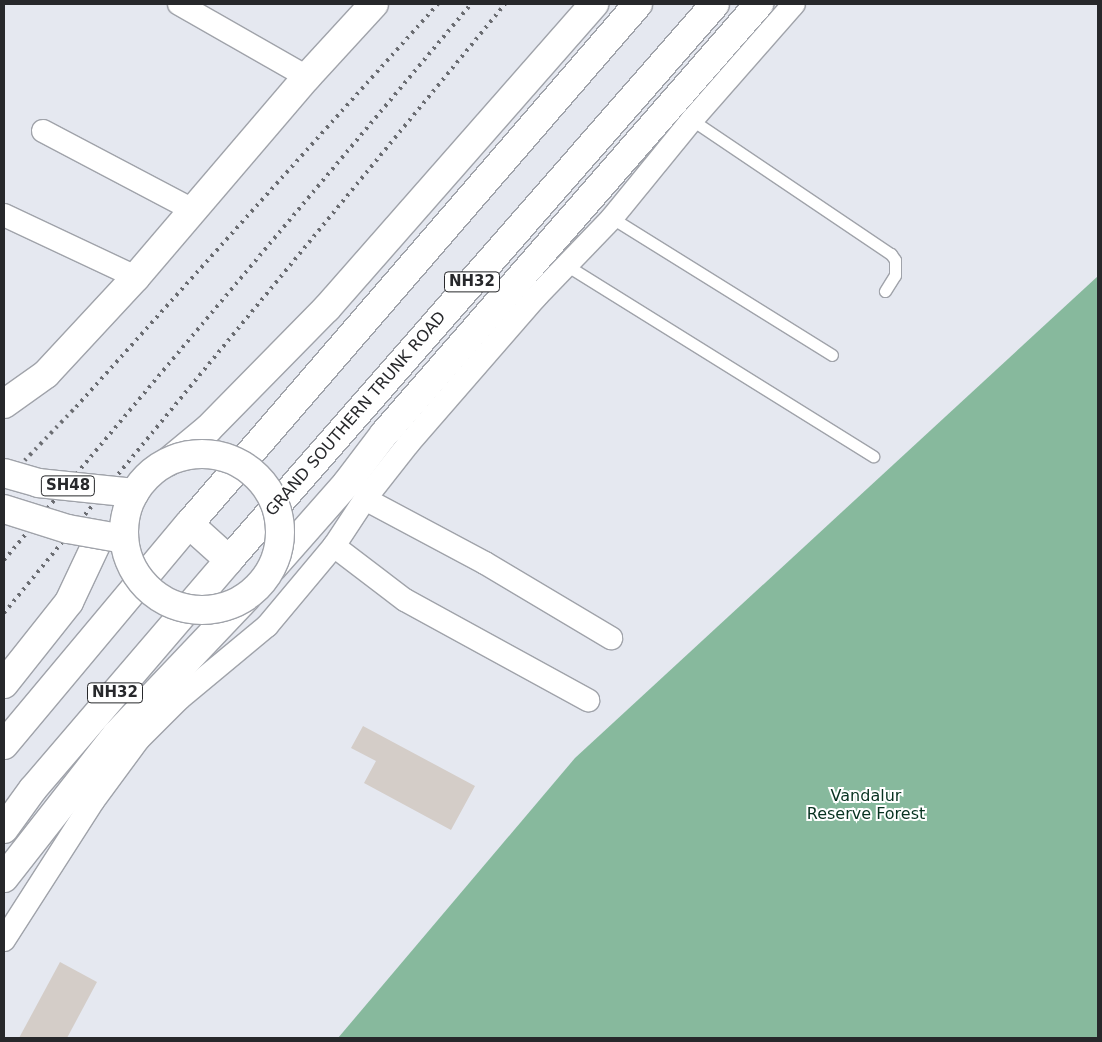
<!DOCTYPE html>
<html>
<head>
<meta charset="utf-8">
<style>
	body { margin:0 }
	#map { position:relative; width:1102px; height:1042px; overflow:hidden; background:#e5e8f0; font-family:"DejaVu Sans",sans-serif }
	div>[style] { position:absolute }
	.forest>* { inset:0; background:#87b99d }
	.building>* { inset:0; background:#d4cdc8 }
	.roads { filter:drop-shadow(1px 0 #a0a3aa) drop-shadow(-1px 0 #a0a3aa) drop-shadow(0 1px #a0a3aa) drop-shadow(0 -1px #a0a3aa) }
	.service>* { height:11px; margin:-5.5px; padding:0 5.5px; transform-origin:5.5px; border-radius:5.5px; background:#fff }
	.minor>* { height:22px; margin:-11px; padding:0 11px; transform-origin:11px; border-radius:11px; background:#fff }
	.tertiary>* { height:28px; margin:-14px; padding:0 14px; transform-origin:14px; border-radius:14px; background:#fff }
	.trunk>* { height:28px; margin:-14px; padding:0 14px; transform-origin:14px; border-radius:14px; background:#fff }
	.rail>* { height:4px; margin-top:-2px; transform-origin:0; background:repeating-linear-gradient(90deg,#6a6c71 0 2.5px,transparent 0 7.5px) }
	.bridges { filter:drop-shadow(1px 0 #a0a3aa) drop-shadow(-1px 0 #a0a3aa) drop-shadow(0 1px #a0a3aa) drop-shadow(0 -1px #a0a3aa) }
	.primary-bridge>* { height:28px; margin:-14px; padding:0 14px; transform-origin:14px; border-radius:14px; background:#fff }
	.trunk-bridge>* { height:28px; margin:-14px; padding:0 14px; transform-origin:14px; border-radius:14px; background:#fff }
	.trunk-bridge>.ring { margin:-14px; padding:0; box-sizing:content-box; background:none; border:28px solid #fff; border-radius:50% }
	span { translate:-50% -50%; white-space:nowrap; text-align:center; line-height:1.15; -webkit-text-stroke:4px #fff; paint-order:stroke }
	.shield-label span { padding:1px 4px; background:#fff; border:1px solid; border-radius:4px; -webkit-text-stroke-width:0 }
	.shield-label { font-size:15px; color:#27282b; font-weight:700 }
	.street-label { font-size:16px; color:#27282b }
	.park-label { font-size:16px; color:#073220 }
	.frame { position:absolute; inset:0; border:5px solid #27282b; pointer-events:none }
</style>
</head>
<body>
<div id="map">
	<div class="forest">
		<div style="clip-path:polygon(1098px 276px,1098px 1038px,338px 1038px,575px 758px)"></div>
	</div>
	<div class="building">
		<div style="clip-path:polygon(363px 726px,475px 786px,451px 830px,364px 783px,376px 761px,351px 748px)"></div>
		<div style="clip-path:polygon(60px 962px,97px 982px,67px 1038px,19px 1038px)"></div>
	</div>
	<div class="roads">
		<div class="service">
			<div style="left:692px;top:120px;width:240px;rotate:34deg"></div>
			<div style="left:891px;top:254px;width:7px;rotate:56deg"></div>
			<div style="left:895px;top:260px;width:15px;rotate:90deg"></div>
			<div style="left:895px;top:275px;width:19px;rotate:122deg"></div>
			<div style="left:612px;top:218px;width:259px;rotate:31.9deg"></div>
			<div style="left:566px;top:265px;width:362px;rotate:31.9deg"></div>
		</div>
		<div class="minor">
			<div style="left:179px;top:4px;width:147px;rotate:29.7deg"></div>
			<div style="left:43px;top:131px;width:170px;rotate:27.8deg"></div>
			<div style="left:4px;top:215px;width:146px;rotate:25.2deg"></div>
			<div style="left:365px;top:499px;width:136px;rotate:28.1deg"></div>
			<div style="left:485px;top:563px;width:147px;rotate:30.8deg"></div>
			<div style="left:334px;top:546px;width:89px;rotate:37.3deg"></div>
			<div style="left:405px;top:600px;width:209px;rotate:28.7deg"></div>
			<div style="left:4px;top:940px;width:166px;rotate:-57.3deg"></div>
			<div style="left:94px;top:800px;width:76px;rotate:-53.6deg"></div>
			<div style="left:139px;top:739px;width:57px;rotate:-45deg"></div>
			<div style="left:179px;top:699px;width:114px;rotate:-39.7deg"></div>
			<div style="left:267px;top:626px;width:104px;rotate:-50.1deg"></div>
			<div style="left:334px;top:546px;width:56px;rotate:-56.6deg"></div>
			<div style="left:365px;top:499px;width:71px;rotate:-51.8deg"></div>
			<div style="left:409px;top:443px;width:194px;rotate:-49deg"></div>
			<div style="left:536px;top:297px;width:110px;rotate:-46.1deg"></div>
			<div style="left:612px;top:218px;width:127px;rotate:-50.8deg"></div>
			<div style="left:692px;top:120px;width:154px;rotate:-48.7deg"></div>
		</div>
		<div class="tertiary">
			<div style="left:4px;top:404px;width:52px;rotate:-35.5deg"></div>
			<div style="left:46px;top:374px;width:132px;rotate:-47.1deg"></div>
			<div style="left:136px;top:277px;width:263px;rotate:-49.5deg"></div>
			<div style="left:307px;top:77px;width:99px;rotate:-47.5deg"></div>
		</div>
		<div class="trunk">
			<div style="left:168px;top:462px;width:52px;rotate:-39.5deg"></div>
			<div style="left:208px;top:429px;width:170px;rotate:-45.5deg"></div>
			<div style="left:327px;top:308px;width:405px;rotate:-48.7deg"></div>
			<div style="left:189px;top:524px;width:54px;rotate:42deg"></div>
			<div style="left:273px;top:567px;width:112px;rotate:-48.6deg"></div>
			<div style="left:347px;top:483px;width:61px;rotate:-52.9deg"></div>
			<div style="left:384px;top:434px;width:571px;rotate:-48.91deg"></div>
			<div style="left:4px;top:684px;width:105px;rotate:-51.6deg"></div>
			<div style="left:69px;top:602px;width:73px;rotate:-64.8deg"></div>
			<div style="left:4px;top:745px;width:288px;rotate:-50.1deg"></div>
			<div style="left:189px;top:524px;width:687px;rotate:-49.19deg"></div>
			<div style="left:4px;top:829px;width:49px;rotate:-54.1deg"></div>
			<div style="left:33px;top:789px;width:301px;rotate:-49.4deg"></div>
			<div style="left:229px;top:560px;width:738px;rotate:-48.84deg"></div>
			<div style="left:4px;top:878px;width:183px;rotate:-51.9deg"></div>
			<div style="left:117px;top:734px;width:187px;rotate:-46.5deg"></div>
		</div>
	</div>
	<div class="rail">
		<div style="left:4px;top:482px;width:104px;rotate:-46.2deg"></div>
		<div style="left:76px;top:407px;width:542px;rotate:-48.07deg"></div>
		<div style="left:4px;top:560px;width:726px;rotate:-49.97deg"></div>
		<div style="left:4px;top:613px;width:789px;rotate:-50.56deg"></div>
	</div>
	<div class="bridges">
		<div class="primary-bridge">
			<div style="left:4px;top:473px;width:35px;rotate:16deg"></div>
			<div style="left:38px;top:483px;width:97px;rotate:5.9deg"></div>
			<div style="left:4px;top:509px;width:67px;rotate:17.4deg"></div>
			<div style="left:68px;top:529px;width:57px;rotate:10.1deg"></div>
		</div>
		<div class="trunk-bridge">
			<div class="ring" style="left:124px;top:454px;width:128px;height:128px"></div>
		</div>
	</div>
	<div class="shield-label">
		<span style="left:472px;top:282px">NH32</span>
		<span style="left:68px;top:486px">SH48</span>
		<span style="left:115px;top:693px">NH32</span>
	</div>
	<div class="street-label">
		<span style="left:356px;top:414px;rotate:-49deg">GRAND SOUTHERN TRUNK ROAD</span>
	</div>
	<div class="park-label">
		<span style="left:866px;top:805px">Vandalur<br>Reserve Forest</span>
	</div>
	<div class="frame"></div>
</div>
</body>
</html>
